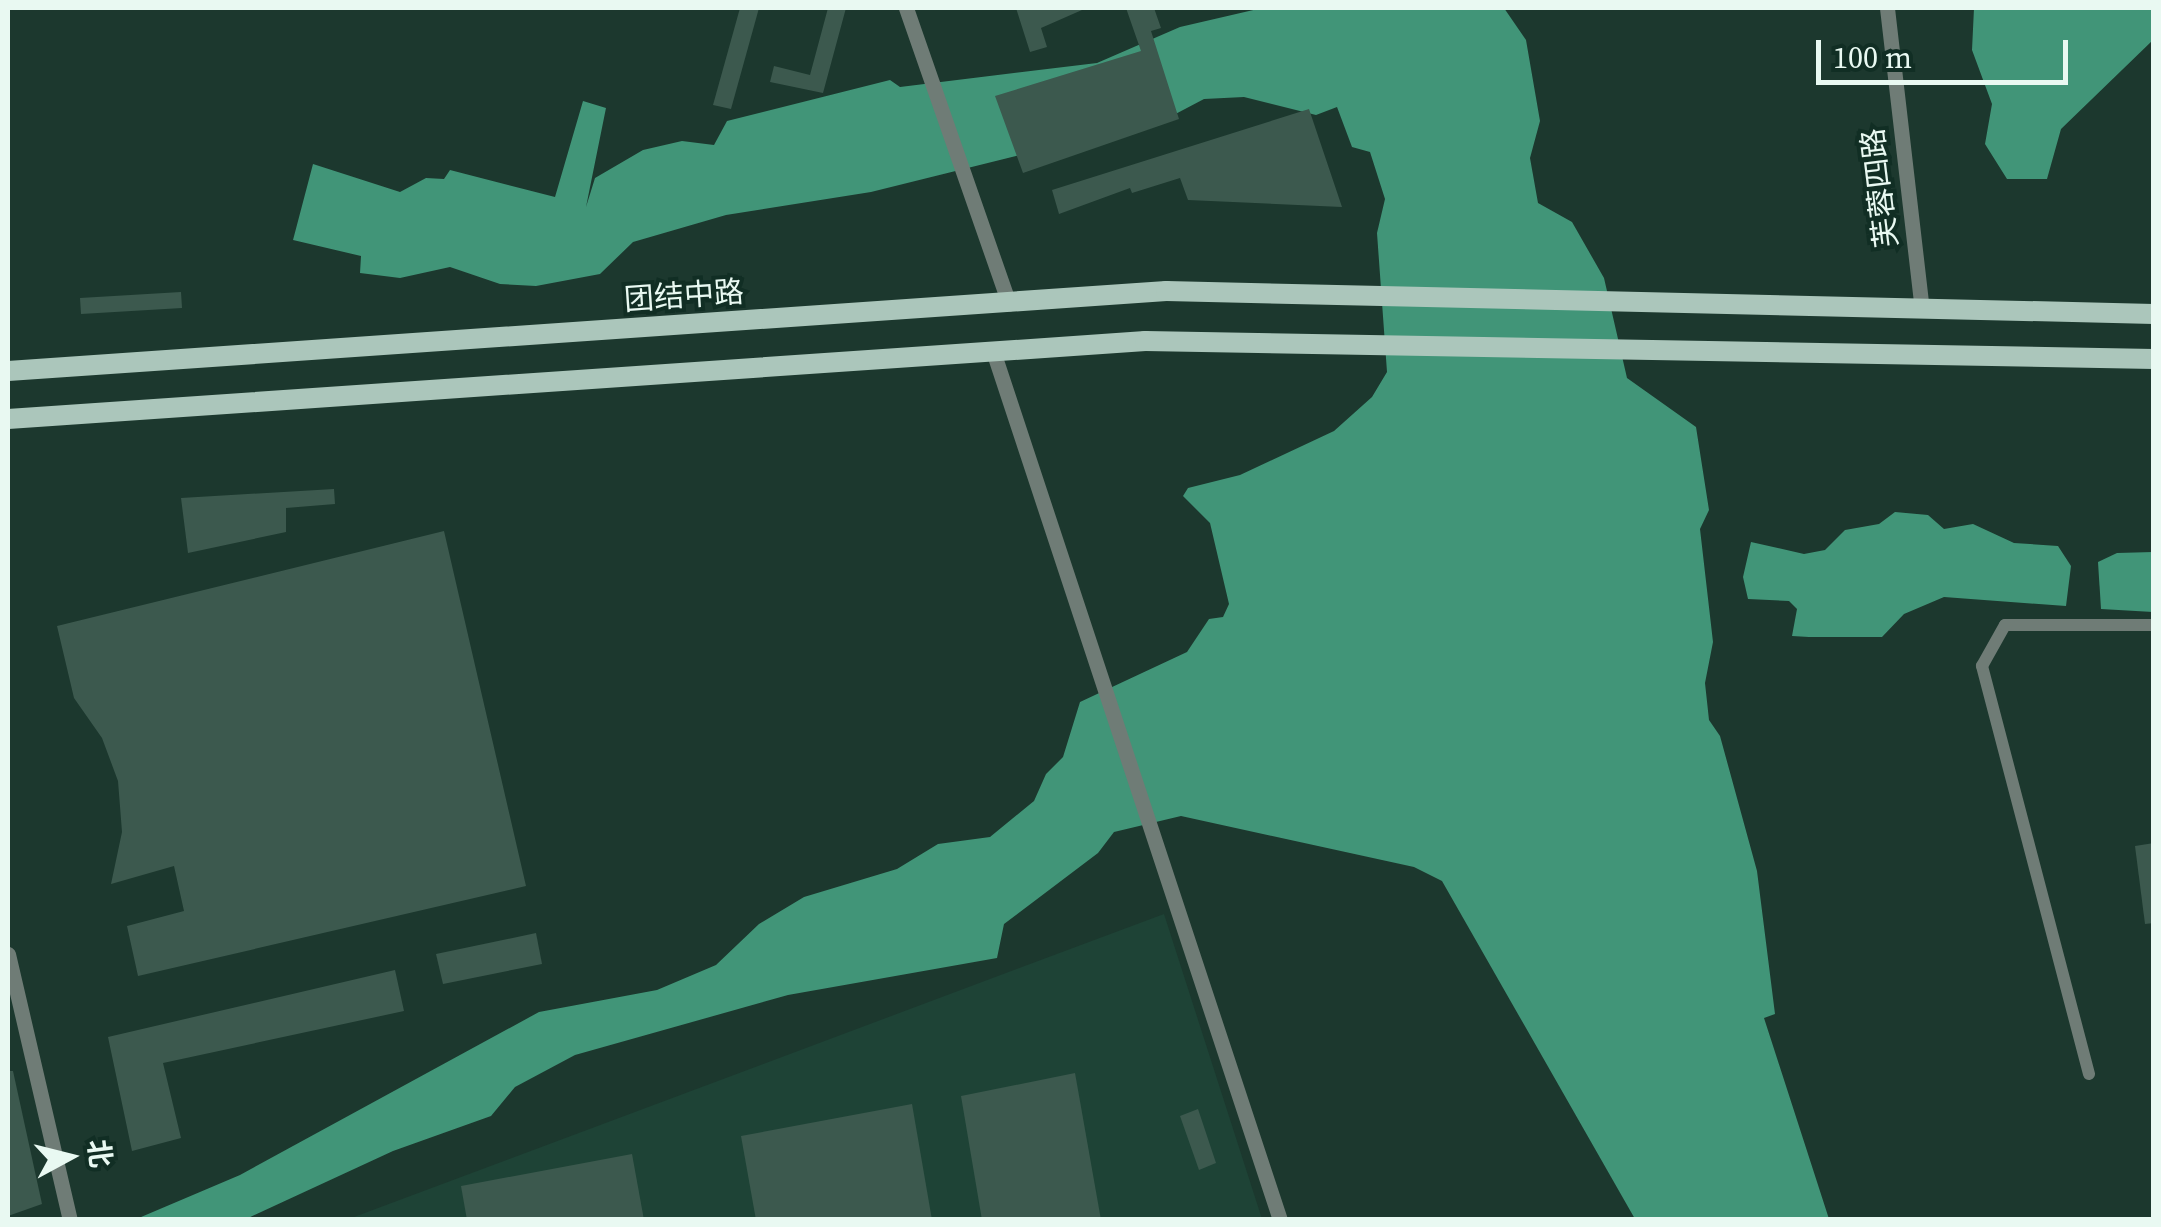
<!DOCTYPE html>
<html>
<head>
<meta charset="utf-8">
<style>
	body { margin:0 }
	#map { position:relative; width:2161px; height:1227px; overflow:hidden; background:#1c382e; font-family:"Source Serif 4","Noto Sans SC",serif }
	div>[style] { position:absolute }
	.built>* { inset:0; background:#1e4336 }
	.water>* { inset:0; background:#419578 }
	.building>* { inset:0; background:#3c594e }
	.minor>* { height:12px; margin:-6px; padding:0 6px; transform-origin:6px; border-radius:6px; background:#6f7c76 }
	.tertiary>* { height:15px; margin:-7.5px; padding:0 7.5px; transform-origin:7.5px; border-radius:7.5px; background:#6f7c76 }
	.primary>* { height:20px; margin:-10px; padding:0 10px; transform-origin:10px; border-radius:10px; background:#abc6bb }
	span { translate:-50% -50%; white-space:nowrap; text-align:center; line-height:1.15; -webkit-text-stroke:8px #112e24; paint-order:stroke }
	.street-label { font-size:30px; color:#e9f9f2 }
	.frame { position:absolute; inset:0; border:10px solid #e9f9f2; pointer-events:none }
	.north { position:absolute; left:20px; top:1107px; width:100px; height:100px; -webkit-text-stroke:8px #112e24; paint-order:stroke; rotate:83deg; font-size:28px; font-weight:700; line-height:40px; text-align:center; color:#e9f9f2 }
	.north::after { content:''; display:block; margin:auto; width:35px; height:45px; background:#e9f9f2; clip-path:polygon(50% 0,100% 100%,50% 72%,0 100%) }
	.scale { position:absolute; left:1816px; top:40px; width:252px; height:45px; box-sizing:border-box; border:5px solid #e9f9f2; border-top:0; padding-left:12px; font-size:30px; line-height:35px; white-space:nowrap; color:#e9f9f2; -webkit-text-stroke:8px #112e24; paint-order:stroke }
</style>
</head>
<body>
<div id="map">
	<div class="built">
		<div style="clip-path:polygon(1164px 914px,1262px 1219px,346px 1220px)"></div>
	</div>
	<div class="water">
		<div style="clip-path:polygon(1262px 8px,1504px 8px,1526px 40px,1540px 121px,1530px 158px,1538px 203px,1572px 222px,1604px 278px,1627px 378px,1696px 427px,1709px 510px,1700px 529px,1713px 642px,1705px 683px,1709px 720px,1720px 736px,1757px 871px,1775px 1014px,1764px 1018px,1829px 1219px,1635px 1219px,1442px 881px,1414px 867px,1181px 816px,1114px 832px,1098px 853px,1004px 924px,997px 958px,788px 995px,575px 1055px,515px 1087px,491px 1116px,393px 1151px,246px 1219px,134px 1220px,240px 1175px,539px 1012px,657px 990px,716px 965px,759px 924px,804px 897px,897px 869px,938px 844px,990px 837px,1034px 801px,1046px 774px,1063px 757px,1080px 702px,1187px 652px,1209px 619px,1223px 617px,1229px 604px,1210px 523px,1183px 496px,1188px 488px,1240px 475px,1334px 431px,1372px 397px,1387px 372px,1377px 233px,1385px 199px,1370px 152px,1352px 147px,1337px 107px,1316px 115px,1244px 97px,1204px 99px,1166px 119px,871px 192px,726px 215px,633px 242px,600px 274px,536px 286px,500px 284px,450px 267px,400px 278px,360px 273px,361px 256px,293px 240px,313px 164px,400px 192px,426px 178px,444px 179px,450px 170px,555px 197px,583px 101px,606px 108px,586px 207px,595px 178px,643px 150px,682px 141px,714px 145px,727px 121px,890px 80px,900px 87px,1097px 63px,1180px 27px)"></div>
		<div style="clip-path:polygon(1974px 8px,2153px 8px,2153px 40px,2061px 129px,2047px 179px,2007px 179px,1985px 144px,1992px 104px,1972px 50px)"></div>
		<div style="clip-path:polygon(1895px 512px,1928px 515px,1944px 529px,1973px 524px,2014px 543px,2058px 546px,2071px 566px,2066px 606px,1944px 597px,1904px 614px,1882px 637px,1809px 637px,1792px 636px,1797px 609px,1789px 601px,1748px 599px,1743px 577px,1751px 542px,1804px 554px,1825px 550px,1845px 530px,1879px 524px)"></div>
		<div style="clip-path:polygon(2153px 552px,2153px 612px,2101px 609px,2098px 562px,2117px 553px)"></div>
	</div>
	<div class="building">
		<div style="clip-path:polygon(740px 8px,759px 8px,731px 109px,713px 105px)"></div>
		<div style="clip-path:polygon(828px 8px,846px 8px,823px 93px,770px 82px,774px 66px,810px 75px)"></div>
		<div style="clip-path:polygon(1016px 8px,1082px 8px,1082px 10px,1041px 28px,1047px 47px,1030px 52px)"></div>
		<div style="clip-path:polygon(1126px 8px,1154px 8px,1161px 28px,1151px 31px,1179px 119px,1023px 173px,995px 96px,1141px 51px)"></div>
		<div style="clip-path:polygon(1309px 109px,1342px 207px,1188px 200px,1180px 178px,1132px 193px,1130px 188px,1059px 214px,1052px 190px)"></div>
		<div style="clip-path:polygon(181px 292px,182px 308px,81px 314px,80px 298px)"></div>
		<div style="clip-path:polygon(334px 489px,335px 504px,286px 508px,286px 532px,188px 553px,181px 498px)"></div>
		<div style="clip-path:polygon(444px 531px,526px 886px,138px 976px,127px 926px,184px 911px,174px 866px,111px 884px,122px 832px,118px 781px,102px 738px,74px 698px,57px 626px)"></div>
		<div style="clip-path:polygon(2154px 843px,2154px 923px,2145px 924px,2135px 846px)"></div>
		<div style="clip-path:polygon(536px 933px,542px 964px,443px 984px,436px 954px)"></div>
		<div style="clip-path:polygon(395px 970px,404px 1011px,163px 1063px,181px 1138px,132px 1151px,108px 1037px)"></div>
		<div style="clip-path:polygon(8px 1071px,13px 1071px,42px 1204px,8px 1216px)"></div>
		<div style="clip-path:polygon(1075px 1073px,1101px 1220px,982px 1220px,961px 1096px)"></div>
		<div style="clip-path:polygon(912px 1104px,932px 1220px,756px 1220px,741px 1136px)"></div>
		<div style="clip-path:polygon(1198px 1109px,1216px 1163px,1199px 1170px,1180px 1116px)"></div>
		<div style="clip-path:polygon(632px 1154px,644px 1220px,467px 1220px,461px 1186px)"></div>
	</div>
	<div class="minor">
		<div style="left:2089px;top:1074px;width:422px;rotate:-104.7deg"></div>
		<div style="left:1982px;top:666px;width:47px;rotate:-60.7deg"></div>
		<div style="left:2005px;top:625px;width:149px"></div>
	</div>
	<div class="tertiary">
		<div style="left:906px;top:8px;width:313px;rotate:70.8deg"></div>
		<div style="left:1887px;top:8px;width:297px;rotate:83.4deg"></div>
		<div style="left:993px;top:351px;width:915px;rotate:71.72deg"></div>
		<div style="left:8px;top:954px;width:273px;rotate:76.9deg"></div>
	</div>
	<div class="primary">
		<div style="left:8px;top:371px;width:1161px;rotate:-3.95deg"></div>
		<div style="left:1166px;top:291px;width:988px;rotate:1.33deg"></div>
		<div style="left:8px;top:419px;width:1140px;rotate:-3.92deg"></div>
		<div style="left:1145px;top:341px;width:1009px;rotate:1.02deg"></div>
	</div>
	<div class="street-label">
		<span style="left:1880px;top:188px;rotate:-97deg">芙蓉四路</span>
		<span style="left:684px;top:296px;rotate:-4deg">团结中路</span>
	</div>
	<div class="frame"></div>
	<div class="north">北</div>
	<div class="scale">100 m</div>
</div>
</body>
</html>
